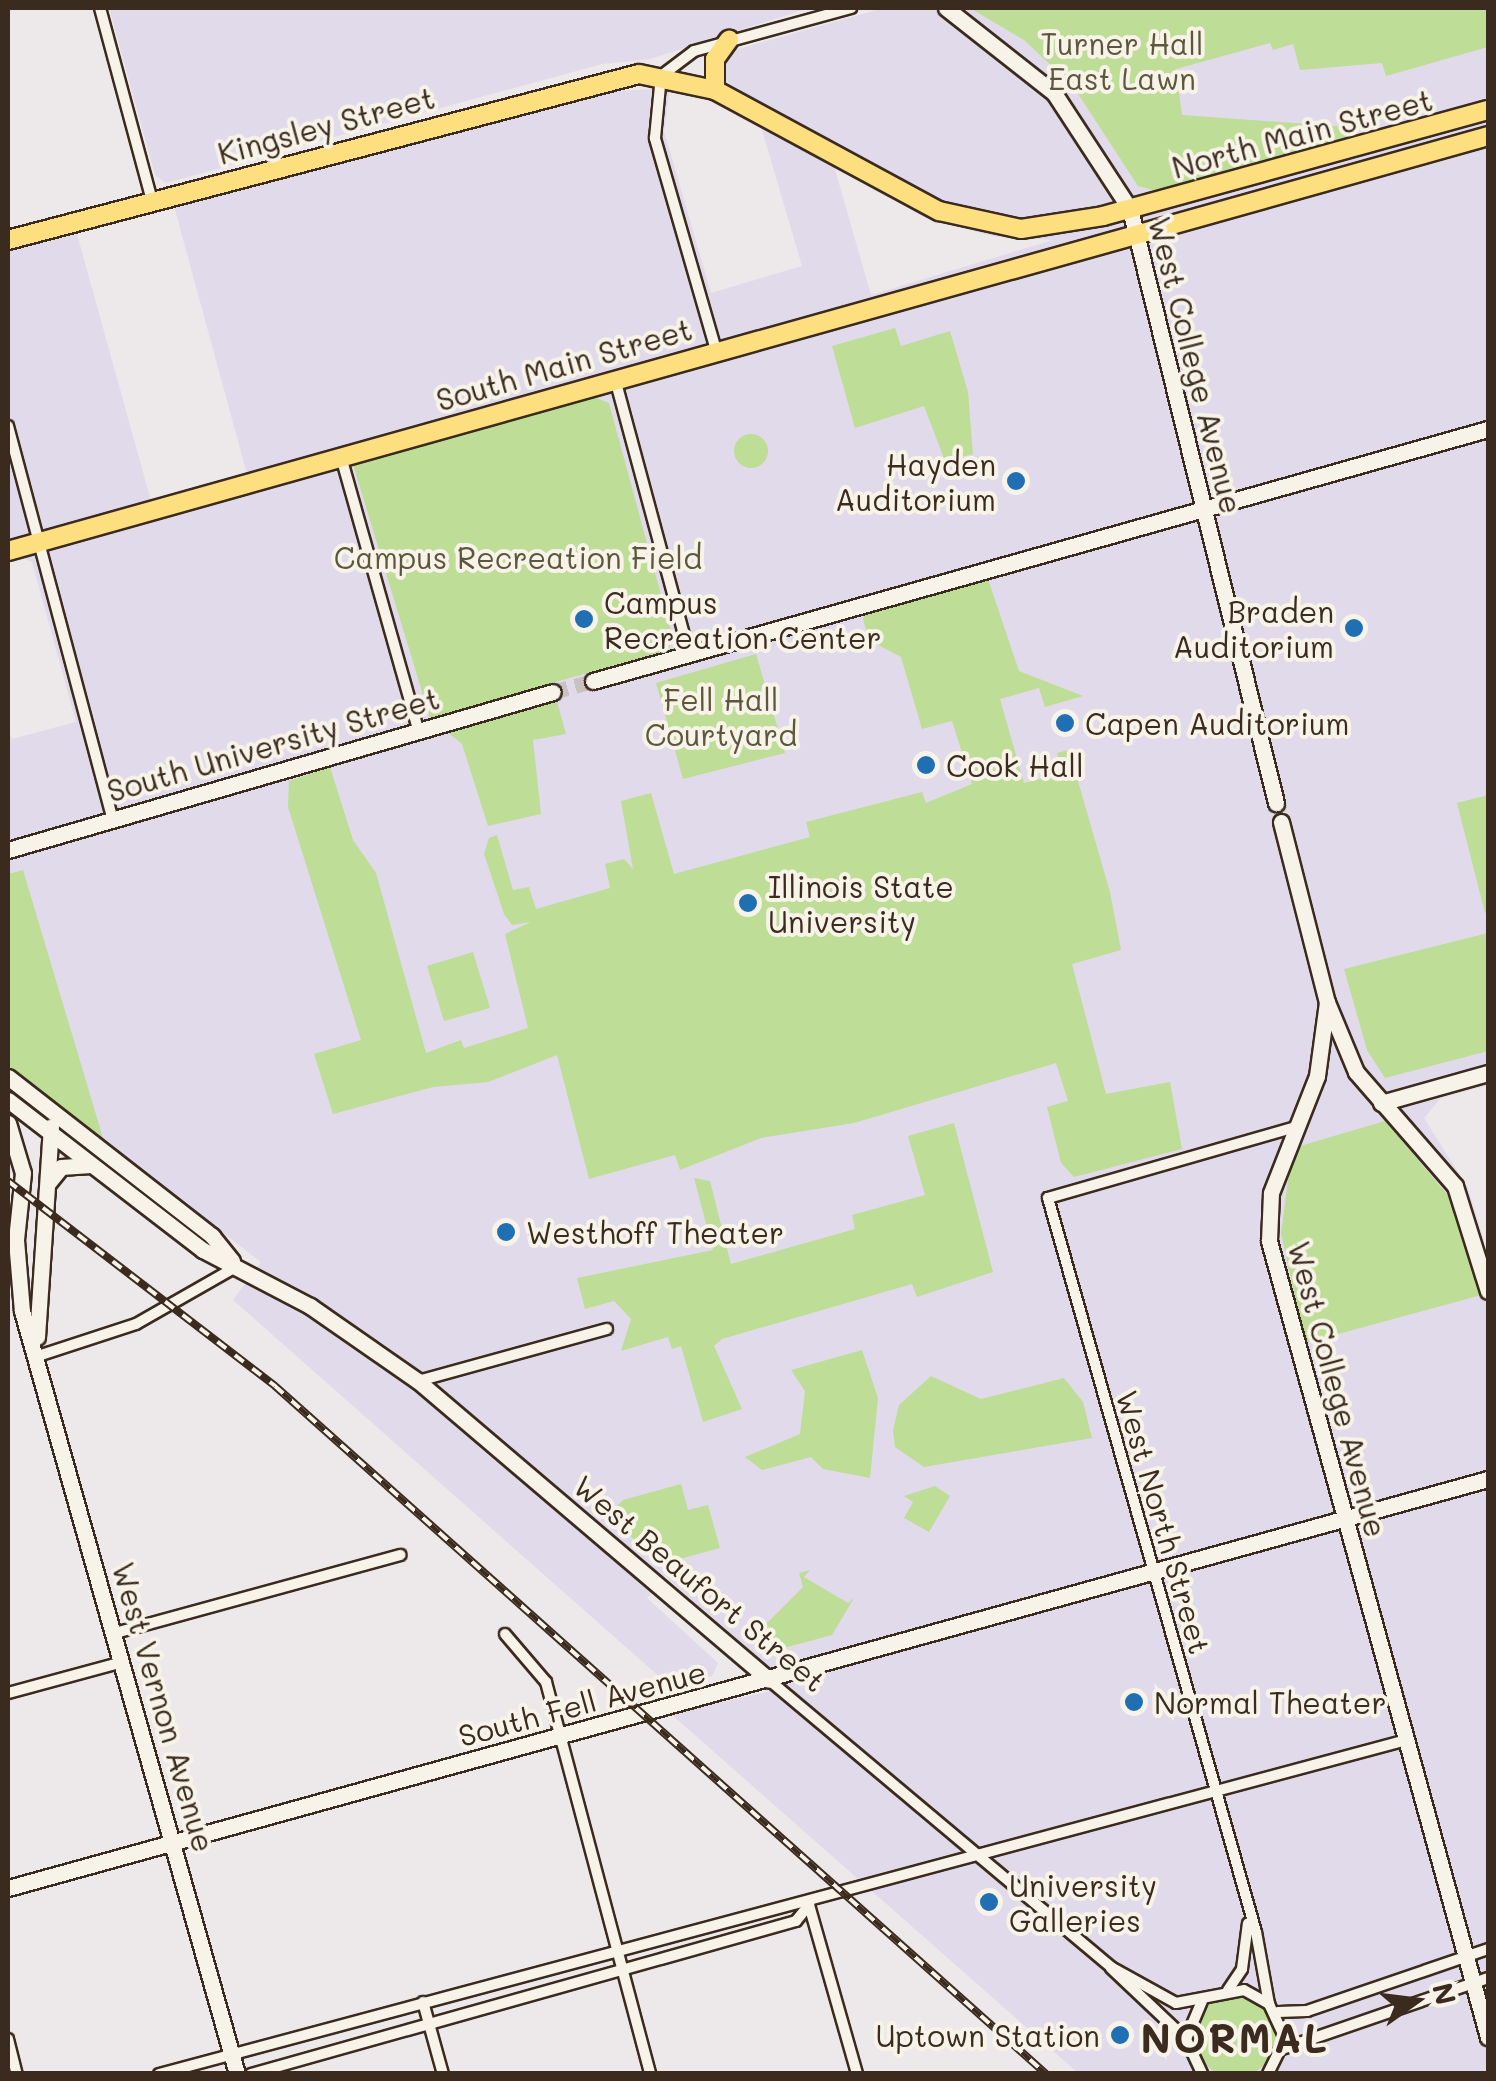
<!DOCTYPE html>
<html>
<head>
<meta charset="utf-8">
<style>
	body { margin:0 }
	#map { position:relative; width:1496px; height:2081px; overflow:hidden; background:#ede8e9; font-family:Mali,sans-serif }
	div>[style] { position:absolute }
	.built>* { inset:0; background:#e1daea }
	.green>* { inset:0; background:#bedd96 }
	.round { border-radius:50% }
	.secondary-tunnel>* { height:15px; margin-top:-7.5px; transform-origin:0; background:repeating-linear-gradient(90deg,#c9c2c0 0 15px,transparent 0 23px) }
	.roads { filter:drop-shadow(2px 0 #3b2a1e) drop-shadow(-2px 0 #3b2a1e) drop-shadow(0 2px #3b2a1e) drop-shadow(0 -2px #3b2a1e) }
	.street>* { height:10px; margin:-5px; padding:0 5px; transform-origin:5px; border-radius:5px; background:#f7f3e8 }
	.secondary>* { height:15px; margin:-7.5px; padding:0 7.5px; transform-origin:7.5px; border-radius:7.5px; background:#f7f3e8 }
	.primary>* { height:18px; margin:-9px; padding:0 9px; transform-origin:9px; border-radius:9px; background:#fedf80 }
	.rail>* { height:8px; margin-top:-4px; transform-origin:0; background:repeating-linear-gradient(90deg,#f7f3e8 0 11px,#3b2a1e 0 22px); box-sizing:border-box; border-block:2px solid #3b2a1e }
	.dots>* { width:28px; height:28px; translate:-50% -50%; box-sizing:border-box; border:5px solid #f7f3e8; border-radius:50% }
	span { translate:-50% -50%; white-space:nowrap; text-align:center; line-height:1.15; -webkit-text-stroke:8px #f7f3e8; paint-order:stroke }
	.park-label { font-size:30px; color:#5c573c }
	.street-label { font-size:30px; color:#3b2a1e }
	.poi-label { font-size:30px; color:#3b2a1e }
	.right { translate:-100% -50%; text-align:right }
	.left { translate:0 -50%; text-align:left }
	.district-label { font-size:40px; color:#3b2a1e; font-weight:700; letter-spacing:2.5px }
	.frame { position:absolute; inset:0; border:10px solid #3b2a1e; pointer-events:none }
	.north { position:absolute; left:1366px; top:1951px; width:100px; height:100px; -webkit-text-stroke:8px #f7f3e8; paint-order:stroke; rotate:76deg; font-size:28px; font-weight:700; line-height:40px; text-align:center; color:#3b2a1e }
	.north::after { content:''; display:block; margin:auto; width:35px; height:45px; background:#3b2a1e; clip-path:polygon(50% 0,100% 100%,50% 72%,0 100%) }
</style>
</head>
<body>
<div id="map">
	<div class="built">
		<div style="clip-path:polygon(109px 8px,809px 8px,650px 59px,602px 64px,166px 183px,155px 175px)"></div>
		<div style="clip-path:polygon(evenodd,884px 8px,1488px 8px,1488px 1085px,1441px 1098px,1424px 1118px,1468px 1188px,1488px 1255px,1488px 2073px,1078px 2073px,671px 1714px,788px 1687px,665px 1576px,647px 1598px,718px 1663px,712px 1676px,670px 1686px,233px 1300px,261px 1262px,8px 1067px,8px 731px,12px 739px,76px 722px,32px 562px,22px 558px,540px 410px,535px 392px,247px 474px,174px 206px,588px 93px,670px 88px,664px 131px,711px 293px,802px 266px,753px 99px,723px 79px,722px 63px,731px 51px,884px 8px,834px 166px,924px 217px,992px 236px,1053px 240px,871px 295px,834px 166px)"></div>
		<div style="clip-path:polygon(77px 234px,151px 501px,8px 542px,8px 251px)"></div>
	</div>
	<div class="green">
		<div style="clip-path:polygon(970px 8px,1488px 8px,1488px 47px,1386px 76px,1382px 63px,1300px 70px,1293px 44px,1273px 50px,1270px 43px,1176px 69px,1182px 115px,1349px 127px,1352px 137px,1157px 191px,1138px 186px,1073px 86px,1024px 40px)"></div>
		<div style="clip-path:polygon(895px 328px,901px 346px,950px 331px,968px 392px,973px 454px,945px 461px,924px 406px,855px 428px,832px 346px)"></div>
		<div style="clip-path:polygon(594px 397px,609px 403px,673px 639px,668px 650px,552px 683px,566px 734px,533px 740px,541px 814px,488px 826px,462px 744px,430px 718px,353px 464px)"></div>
		<div class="round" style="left:734px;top:434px;width:34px;height:34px"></div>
		<div style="clip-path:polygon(987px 576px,1019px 671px,1083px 696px,1045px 707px,1039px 688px,1000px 699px,1024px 783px,1062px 773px,1057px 753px,1069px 750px,1110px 892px,1121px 950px,1072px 964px,1106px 1094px,1170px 1082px,1182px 1149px,1074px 1177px,1061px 1163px,1047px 1107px,1068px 1101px,1056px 1063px,854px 1123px,761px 1138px,680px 1170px,675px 1155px,589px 1179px,557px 1055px,488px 1082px,433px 1087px,333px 1114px,314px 1054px,361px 1040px,288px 807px,289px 781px,330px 767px,353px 840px,376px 873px,426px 1053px,461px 1040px,464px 1048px,528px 1028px,505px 934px,531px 922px,512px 925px,504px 914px,484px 854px,489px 838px,497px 835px,513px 890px,529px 887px,536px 909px,610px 888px,605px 864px,624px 859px,633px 869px,621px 801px,651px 793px,674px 874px,810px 837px,806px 822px,922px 792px,926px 803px,972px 784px,952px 721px,922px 729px,901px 657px,869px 640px,863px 619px,867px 611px)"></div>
		<div style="clip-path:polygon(756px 654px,785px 753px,683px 779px,656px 683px)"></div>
		<div style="clip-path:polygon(1488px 795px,1488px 912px,1485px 913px,1457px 803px)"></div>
		<div style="clip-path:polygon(23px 870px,103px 1138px,8px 1067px,8px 874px)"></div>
		<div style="clip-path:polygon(1488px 933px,1488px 1051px,1385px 1078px,1367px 1050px,1344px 969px)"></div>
		<div style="clip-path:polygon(473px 952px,490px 1008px,444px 1021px,427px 966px)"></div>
		<div style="clip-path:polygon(1385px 1121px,1457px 1206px,1485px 1294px,1305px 1343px,1281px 1233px,1289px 1173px,1300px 1146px)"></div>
		<div style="clip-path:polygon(954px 1123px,993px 1272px,917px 1297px,912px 1284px,722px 1339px,714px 1346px,742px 1409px,703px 1422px,681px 1346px,672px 1349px,668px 1337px,621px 1351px,631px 1319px,614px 1301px,585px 1309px,577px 1278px,713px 1250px,694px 1178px,710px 1181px,731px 1264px,855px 1229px,852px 1215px,925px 1195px,908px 1136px)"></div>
		<div style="clip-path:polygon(862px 1350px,878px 1398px,870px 1478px,823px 1469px,811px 1457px,762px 1470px,745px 1457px,800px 1434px,805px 1391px,791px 1370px)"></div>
		<div style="clip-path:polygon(931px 1376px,981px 1399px,1064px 1378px,1083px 1402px,1092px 1438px,924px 1467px,895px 1447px,893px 1430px,899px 1405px)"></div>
		<div style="clip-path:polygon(681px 1484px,688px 1510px,708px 1505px,720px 1548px,658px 1565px,609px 1514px,623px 1500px)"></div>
		<div style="clip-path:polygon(935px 1486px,950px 1496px,929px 1532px,904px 1518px,913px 1502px,904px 1496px)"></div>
		<div style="clip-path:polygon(810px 1570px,804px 1577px,848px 1603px,854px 1598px,832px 1635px,780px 1649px,750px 1640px,803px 1587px,799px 1573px)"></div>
		<div class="round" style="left:1194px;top:1995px;width:82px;height:82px"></div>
	</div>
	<div class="secondary-tunnel">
		<div style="left:553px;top:692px;width:41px;rotate:-15.4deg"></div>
	</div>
	<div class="roads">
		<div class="street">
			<div style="left:100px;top:8px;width:200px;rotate:74.9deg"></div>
			<div style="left:716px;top:350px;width:221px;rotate:-106.1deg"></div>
			<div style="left:655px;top:138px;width:62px;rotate:-84.5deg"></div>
			<div style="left:661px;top:76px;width:41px;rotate:-37.1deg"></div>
			<div style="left:694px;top:51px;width:163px;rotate:-15.3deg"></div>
			<div style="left:615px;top:379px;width:284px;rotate:74.9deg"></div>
			<div style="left:8px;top:426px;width:408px;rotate:75.1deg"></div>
			<div style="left:341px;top:457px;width:284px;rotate:74.2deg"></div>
			<div style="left:38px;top:1356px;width:103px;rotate:-18.1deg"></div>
			<div style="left:136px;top:1324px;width:115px;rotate:-29.7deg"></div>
			<div style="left:418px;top:1381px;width:196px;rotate:-15.4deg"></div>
			<div style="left:115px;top:1633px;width:296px;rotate:-15.3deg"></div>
			<div style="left:505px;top:1634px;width:63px;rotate:49.5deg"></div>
			<div style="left:546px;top:1682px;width:406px;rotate:75.1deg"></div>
			<div style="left:769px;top:1680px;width:446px;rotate:40deg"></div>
			<div style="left:1111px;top:1967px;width:74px;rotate:29deg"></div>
			<div style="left:1176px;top:2003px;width:69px;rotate:-10.8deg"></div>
			<div style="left:1244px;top:1990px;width:29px;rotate:29deg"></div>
			<div style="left:1269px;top:2004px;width:38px;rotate:65deg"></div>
			<div style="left:1285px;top:2039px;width:39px;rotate:116deg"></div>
			<div style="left:8px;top:1693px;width:119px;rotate:-15.1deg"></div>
			<div style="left:809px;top:1905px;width:176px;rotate:74.1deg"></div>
			<div style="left:1111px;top:1968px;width:103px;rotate:43.4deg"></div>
			<div style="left:1228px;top:1990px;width:25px;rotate:-56deg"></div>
			<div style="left:1242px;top:1969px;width:46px;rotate:-82.6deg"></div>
			<div style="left:1202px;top:2001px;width:41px;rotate:112.8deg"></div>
			<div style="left:1186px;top:2039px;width:38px;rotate:65deg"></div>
			<div style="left:423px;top:2002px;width:75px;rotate:74.5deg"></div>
			<div style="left:1269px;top:2004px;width:73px;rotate:-100.2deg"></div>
			<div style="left:1256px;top:1932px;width:763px;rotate:-105.82deg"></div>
			<div style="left:1048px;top:1198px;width:258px;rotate:-16deg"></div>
			<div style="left:1278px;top:2012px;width:29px;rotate:-2deg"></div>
			<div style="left:1307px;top:2011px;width:191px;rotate:-18.9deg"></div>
			<div style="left:8px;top:2039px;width:36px;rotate:76deg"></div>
			<div style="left:1282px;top:2049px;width:218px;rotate:-19deg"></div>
			<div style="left:159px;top:2074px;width:1291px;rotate:-14.99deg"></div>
			<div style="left:251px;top:2074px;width:566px;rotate:-15.68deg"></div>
			<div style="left:796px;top:1921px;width:21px;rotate:-51deg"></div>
		</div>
		<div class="secondary">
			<div style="left:946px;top:8px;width:137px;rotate:38.2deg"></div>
			<div style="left:1054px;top:93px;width:139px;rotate:56.8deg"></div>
			<div style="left:1130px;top:209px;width:612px;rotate:76.19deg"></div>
			<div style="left:593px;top:681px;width:930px;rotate:-15.73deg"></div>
			<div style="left:1281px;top:822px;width:186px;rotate:75.7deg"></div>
			<div style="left:1327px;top:1002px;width:75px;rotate:97.7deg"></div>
			<div style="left:1317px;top:1076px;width:126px;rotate:111.5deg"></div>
			<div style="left:1271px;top:1193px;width:48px;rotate:92.4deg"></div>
			<div style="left:1269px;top:1241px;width:826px;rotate:74.62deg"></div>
			<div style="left:8px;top:850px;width:567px;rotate:-16.17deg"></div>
			<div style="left:1327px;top:1002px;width:76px;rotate:67.5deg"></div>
			<div style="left:1356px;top:1072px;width:151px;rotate:49deg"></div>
			<div style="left:1455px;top:1186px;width:110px;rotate:72.6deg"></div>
			<div style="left:8px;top:1077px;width:259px;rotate:37.9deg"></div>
			<div style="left:212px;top:1236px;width:32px;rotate:51deg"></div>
			<div style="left:8px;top:1100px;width:246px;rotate:37.6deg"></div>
			<div style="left:203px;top:1250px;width:121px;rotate:27.6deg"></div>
			<div style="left:310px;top:1306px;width:131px;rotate:34.8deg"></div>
			<div style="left:418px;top:1381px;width:461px;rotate:40.4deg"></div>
			<div style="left:1381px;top:1103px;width:111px;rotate:-15.7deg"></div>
			<div style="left:8px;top:1123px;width:52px;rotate:73.3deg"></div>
			<div style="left:23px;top:1173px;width:67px;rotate:96deg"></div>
			<div style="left:16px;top:1240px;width:71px;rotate:85.2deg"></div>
			<div style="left:22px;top:1311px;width:793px;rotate:74.26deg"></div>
			<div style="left:49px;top:1182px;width:19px;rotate:-51deg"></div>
			<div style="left:61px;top:1167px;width:30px;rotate:-4deg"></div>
			<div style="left:37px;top:1337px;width:211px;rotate:-86.2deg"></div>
			<div style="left:8px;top:1888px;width:1535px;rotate:-15.45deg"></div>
		</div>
		<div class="primary">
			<div style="left:715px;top:90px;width:31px;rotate:-90deg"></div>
			<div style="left:715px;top:59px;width:24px;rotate:-54deg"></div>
			<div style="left:8px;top:240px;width:652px;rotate:-14.74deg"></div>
			<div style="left:639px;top:74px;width:78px;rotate:11.9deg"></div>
			<div style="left:715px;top:90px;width:255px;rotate:28.4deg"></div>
			<div style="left:939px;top:211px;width:84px;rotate:12.4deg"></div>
			<div style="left:1021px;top:229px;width:83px;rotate:-9deg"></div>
			<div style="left:1103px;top:216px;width:399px;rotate:-15.4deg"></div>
			<div style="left:8px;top:551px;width:1537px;rotate:-15.66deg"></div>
		</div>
	</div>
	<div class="rail">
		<div style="left:8px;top:1181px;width:337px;rotate:37.5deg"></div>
		<div style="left:275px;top:1386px;width:1033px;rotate:41.74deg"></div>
	</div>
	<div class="dots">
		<div style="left:1016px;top:481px;background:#1f6fb2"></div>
		<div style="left:584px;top:619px;background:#1f6fb2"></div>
		<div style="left:1354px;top:628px;background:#1f6fb2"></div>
		<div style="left:1065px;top:723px;background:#1f6fb2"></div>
		<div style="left:926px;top:765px;background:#1f6fb2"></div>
		<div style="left:748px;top:903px;background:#1f6fb2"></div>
		<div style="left:506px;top:1232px;background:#1f6fb2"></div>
		<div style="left:1134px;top:1702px;background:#1f6fb2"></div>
		<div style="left:989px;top:1902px;background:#1f6fb2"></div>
		<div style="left:1120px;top:2035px;background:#1f6fb2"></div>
	</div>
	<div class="park-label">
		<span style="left:1122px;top:60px">Turner Hall<br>East Lawn</span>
		<span style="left:518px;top:557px">Campus Recreation Field</span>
		<span style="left:721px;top:716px">Fell Hall<br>Courtyard</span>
	</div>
	<div class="street-label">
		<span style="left:326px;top:125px;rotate:-15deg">Kingsley Street</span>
		<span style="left:1302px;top:133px;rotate:-15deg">North Main Street</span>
		<span style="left:564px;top:364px;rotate:-16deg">South Main Street</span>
		<span style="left:1196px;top:365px;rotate:76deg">West College Avenue</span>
		<span style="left:273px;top:744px;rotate:-16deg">South University Street</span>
		<span style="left:1338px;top:1389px;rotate:75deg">West College Avenue</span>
		<span style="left:1164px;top:1522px;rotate:74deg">West North Street</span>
		<span style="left:700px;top:1583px;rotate:40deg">West Beaufort Street</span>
		<span style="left:582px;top:1703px;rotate:-15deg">South Fell Avenue</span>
		<span style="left:164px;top:1707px;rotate:74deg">West Vernon Avenue</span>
	</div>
	<div class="poi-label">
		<span class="right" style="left:996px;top:481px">Hayden<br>Auditorium</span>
		<span class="left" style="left:604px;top:619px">Campus<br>Recreation Center</span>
		<span class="right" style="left:1334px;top:628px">Braden<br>Auditorium</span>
		<span class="left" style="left:1085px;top:723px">Capen Auditorium</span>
		<span class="left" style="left:946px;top:765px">Cook Hall</span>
		<span class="left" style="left:768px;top:903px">Illinois State<br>University</span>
		<span class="left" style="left:526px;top:1232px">Westhoff Theater</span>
		<span class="left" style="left:1154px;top:1702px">Normal Theater</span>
		<span class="left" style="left:1009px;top:1902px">University<br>Galleries</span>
		<span class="right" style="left:1100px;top:2035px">Uptown Station</span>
	</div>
	<div class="district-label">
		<span style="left:1235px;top:2037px">NORMAL</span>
	</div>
	<div class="frame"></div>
	<div class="north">N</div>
</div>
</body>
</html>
